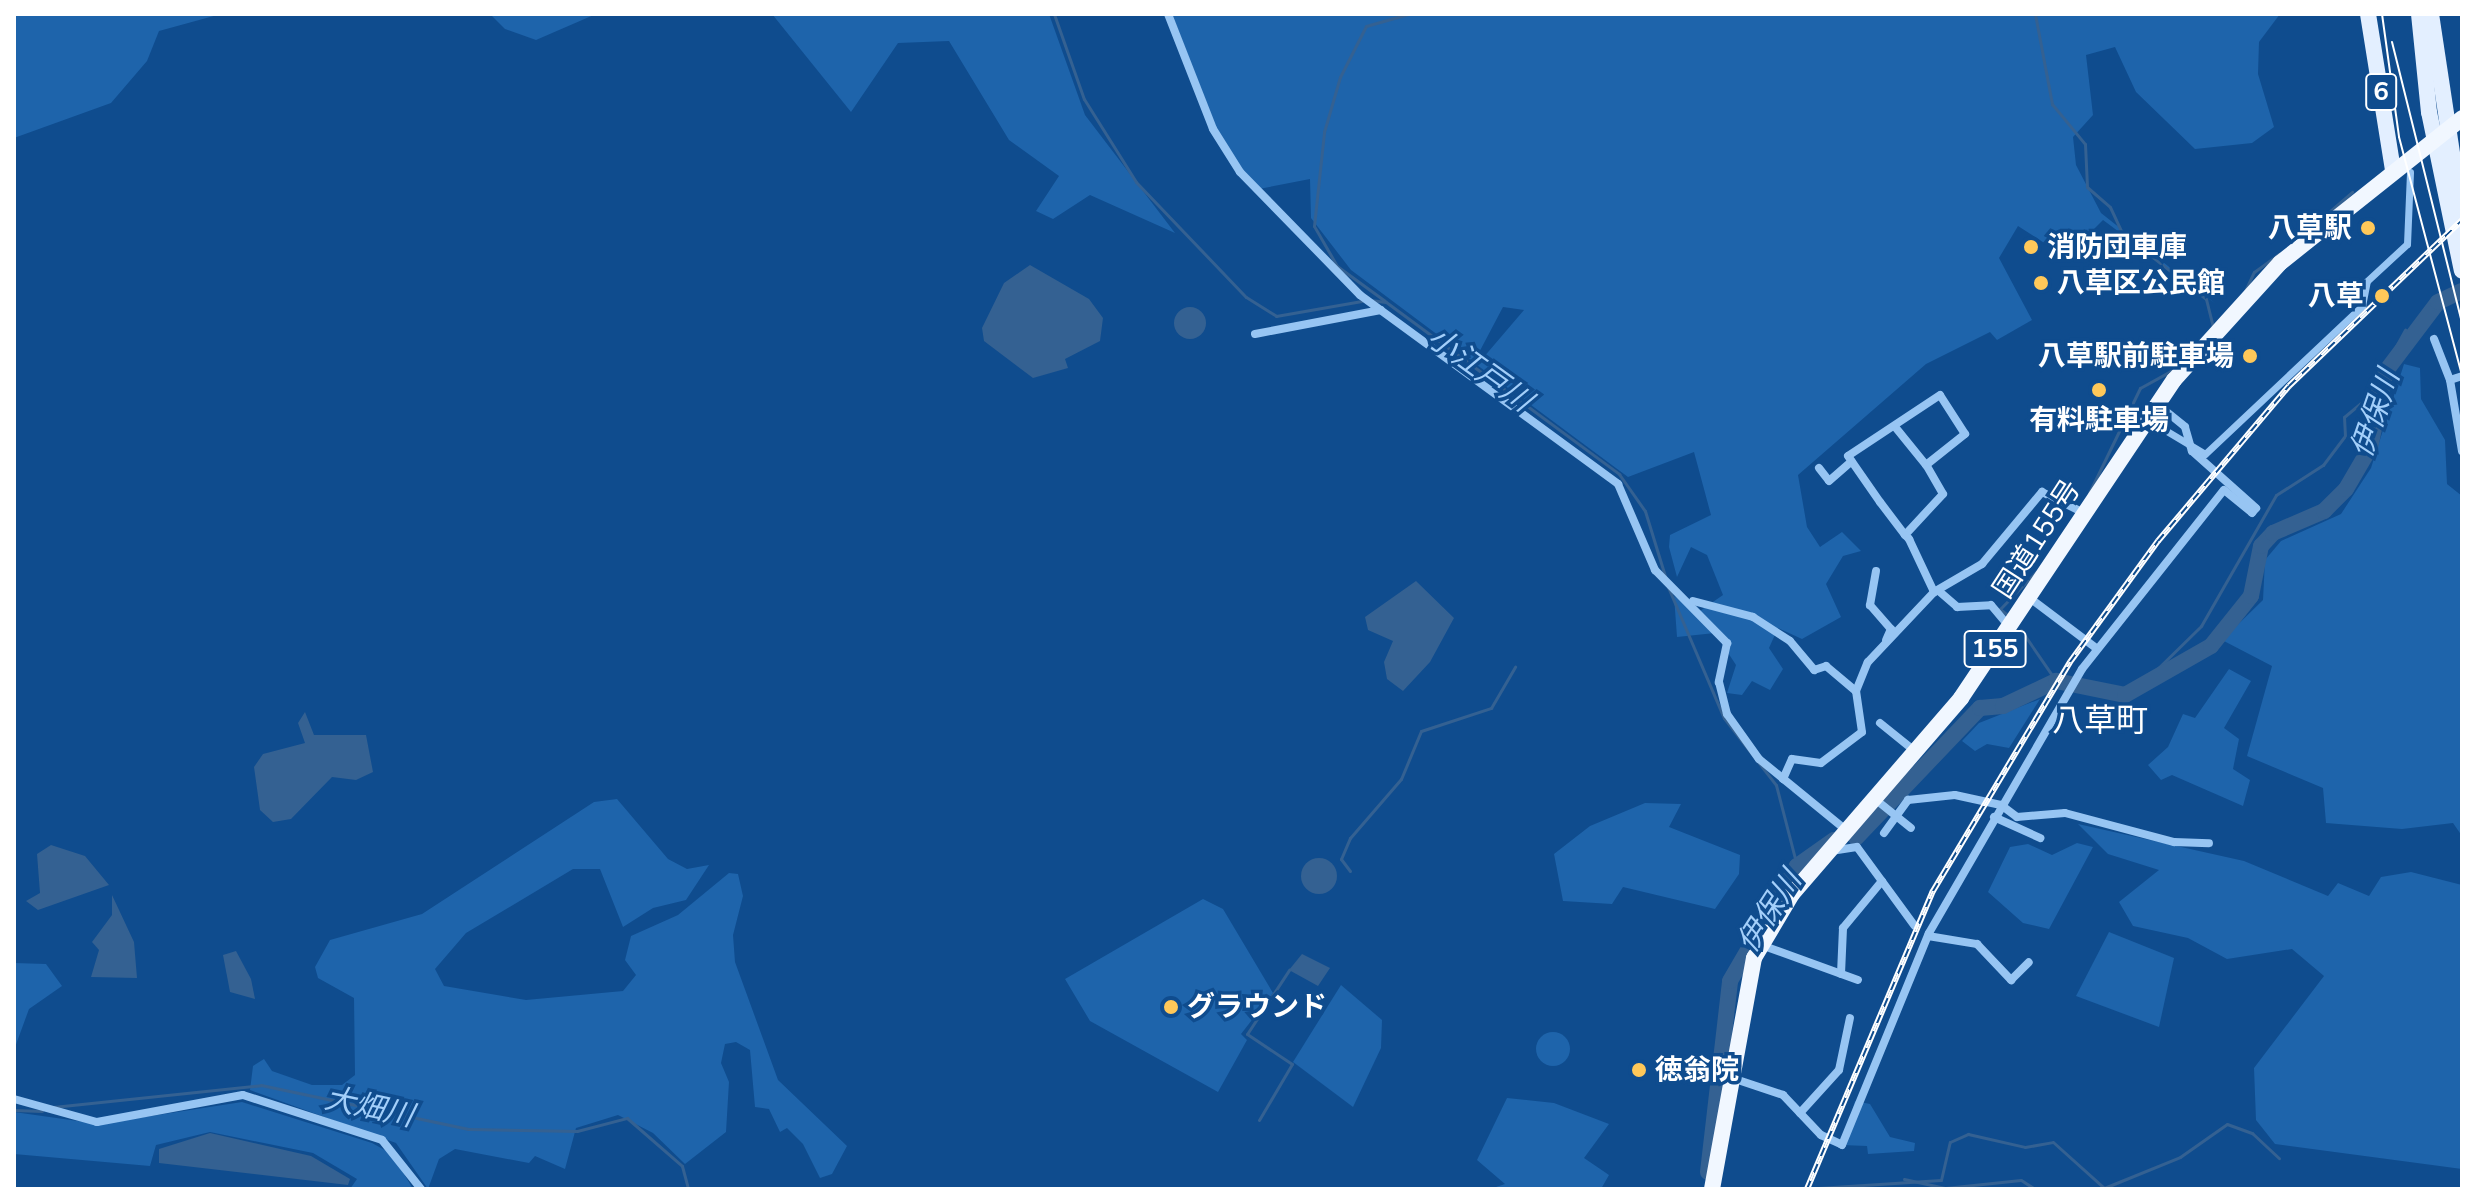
<!DOCTYPE html>
<html>
<head>
<meta charset="utf-8">
<style>
	body { margin:0 }
	#map { position:relative; width:2476px; height:1203px; overflow:hidden; background:#0f4c8e; font-family:"Nunito Sans","Noto Sans JP",sans-serif }
	div>[style] { position:absolute }
	.green>* { inset:0; background:#1e64ab }
	.round { border-radius:50% }
	.water>* { inset:0; background:#346192 }
	.stream>* { height:3px; margin:-1.5px; padding:0 1.5px; transform-origin:1.5px; border-radius:1.5px; background:#346192 }
	.river>* { height:16px; margin:-8px; padding:0 8px; transform-origin:8px; border-radius:8px; background:#346192 }
	.pedestrian>* { height:7px; margin:-3.5px; padding:0 3.5px; transform-origin:3.5px; border-radius:3.5px; background:#97c5f3 }
	.minor>* { height:8px; margin:-4px; padding:0 4px; transform-origin:4px; border-radius:4px; background:#97c5f3 }
	.primary>* { height:16px; margin:-8px; padding:0 8px; transform-origin:8px; border-radius:8px; background:#e3efff }
	.trunk>* { height:16px; margin:-8px; padding:0 8px; transform-origin:8px; border-radius:8px; background:#f1f7ff }
	.tram>* { height:2px; margin:-1px; padding:0 1px; transform-origin:1px; border-radius:1px; background:#fff }
	.rail>* { height:6px; margin-top:-3px; transform-origin:0; background:repeating-linear-gradient(90deg,#0f4c8e 0 9px,#fff 0 18px); box-sizing:border-box; border-block:2px solid #fff }
	.dots>* { width:22px; height:22px; translate:-50% -50%; box-sizing:border-box; border:4px solid #0f4c8e; border-radius:50% }
	span { translate:-50% -50%; white-space:nowrap; text-align:center; line-height:1.15; -webkit-text-stroke:7px #0f4c8e; paint-order:stroke }
	.shield-label span { padding:2px 6px; background:#0f4c8e; border:2px solid; border-radius:6px; -webkit-text-stroke-width:0 }
	.shield-label { font-size:26px; color:#fff; font-weight:700 }
	.poi-label { font-size:28px; color:#fff; font-weight:700 }
	.right { translate:-100% -50%; text-align:right }
	.left { translate:0 -50%; text-align:left }
	.street-label { font-size:28px; color:#fff }
	.water-label { font-size:30px; color:#a3cffa; font-style:italic }
	.quarter-label { font-size:32px; color:#fff }
	.frame { position:absolute; inset:0; border:16px solid #fff; pointer-events:none }
</style>
</head>
<body>
<div id="map">
	<div class="green">
		<div style="clip-path:polygon(14px 14px,221px 14px,159px 31px,147px 61px,111px 103px,14px 138px)"></div>
		<div style="clip-path:polygon(490px 14px,596px 14px,536px 40px,505px 29px)"></div>
		<div style="clip-path:polygon(772px 14px,1049px 14px,1085px 115px,1175px 233px,1090px 195px,1053px 219px,1036px 211px,1059px 176px,1009px 140px,949px 41px,898px 43px,851px 112px)"></div>
		<div style="clip-path:polygon(1172px 14px,2280px 14px,2259px 42px,2258px 74px,2274px 127px,2252px 143px,2195px 149px,2136px 92px,2115px 47px,2086px 55px,2093px 115px,2073px 137px,2076px 165px,2101px 213px,2216px 304px,2103px 220px,2066px 257px,2018px 226px,1999px 258px,2032px 320px,1997px 340px,1990px 332px,1926px 364px,1798px 475px,1807px 527px,1820px 547px,1842px 532px,1861px 551px,1843px 556px,1826px 584px,1841px 617px,1802px 639px,1778px 628px,1769px 648px,1783px 669px,1770px 690px,1752px 681px,1742px 695px,1727px 693px,1736px 665px,1715px 633px,1677px 637px,1674px 596px,1697px 613px,1723px 595px,1707px 555px,1691px 547px,1677px 577px,1669px 547px,1670px 535px,1711px 515px,1694px 452px,1628px 477px,1477px 365px,1524px 310px,1503px 307px,1474px 362px,1351px 270px,1311px 218px,1310px 179px,1259px 189px,1242px 169px,1216px 127px)"></div>
		<div style="clip-path:polygon(2404px 364px,2420px 368px,2421px 399px,2445px 440px,2447px 484px,2462px 496px,2462px 836px,2453px 823px,2402px 829px,2326px 823px,2323px 788px,2247px 756px,2272px 666px,2222px 640px,2263px 600px,2265px 560px,2281px 541px,2341px 514px,2371px 468px)"></div>
		<div style="clip-path:polygon(2229px 669px,2251px 681px,2224px 728px,2239px 739px,2233px 769px,2250px 780px,2243px 806px,2172px 775px,2161px 780px,2148px 765px,2168px 747px,2183px 714px,2195px 718px)"></div>
		<div style="clip-path:polygon(2040px 699px,2009px 748px,1987px 744px,1975px 751px,1962px 741px,1979px 723px)"></div>
		<div style="clip-path:polygon(617px 799px,668px 859px,687px 869px,709px 865px,686px 900px,653px 908px,623px 927px,600px 869px,573px 869px,466px 933px,435px 969px,444px 986px,526px 1000px,623px 991px,636px 975px,625px 960px,631px 936px,678px 915px,729px 873px,738px 874px,743px 896px,733px 935px,735px 962px,778px 1080px,847px 1146px,832px 1174px,820px 1178px,803px 1144px,787px 1128px,780px 1132px,769px 1109px,755px 1107px,750px 1050px,736px 1042px,725px 1044px,721px 1063px,729px 1082px,726px 1132px,685px 1164px,653px 1133px,618px 1115px,576px 1128px,565px 1169px,535px 1156px,529px 1163px,455px 1149px,439px 1159px,428px 1189px,396px 1143px,250px 1090px,253px 1066px,264px 1059px,272px 1071px,312px 1085px,342px 1085px,355px 1075px,354px 998px,318px 978px,315px 967px,330px 940px,422px 914px,594px 802px)"></div>
		<div style="clip-path:polygon(1645px 803px,1681px 804px,1669px 827px,1740px 855px,1739px 874px,1715px 909px,1623px 887px,1612px 904px,1563px 901px,1554px 854px,1590px 826px)"></div>
		<div style="clip-path:polygon(2078px 824px,2244px 861px,2328px 896px,2338px 883px,2369px 896px,2381px 877px,2411px 872px,2462px 885px,2462px 1169px,2275px 1144px,2256px 1120px,2254px 1068px,2324px 976px,2292px 949px,2227px 959px,2188px 938px,2133px 926px,2119px 902px,2159px 870px,2108px 854px)"></div>
		<div style="clip-path:polygon(2077px 843px,2093px 847px,2049px 929px,2023px 923px,1988px 892px,2010px 847px,2028px 844px,2052px 855px)"></div>
		<div style="clip-path:polygon(1203px 899px,1223px 909px,1273px 993px,1241px 1034px,1247px 1040px,1218px 1092px,1090px 1021px,1065px 979px)"></div>
		<div style="clip-path:polygon(2109px 932px,2174px 958px,2159px 1027px,2076px 996px)"></div>
		<div style="clip-path:polygon(14px 963px,46px 964px,62px 986px,29px 1009px,14px 1050px)"></div>
		<div style="clip-path:polygon(1341px 985px,1382px 1020px,1381px 1048px,1353px 1107px,1293px 1062px)"></div>
		<div class="round" style="left:1536px;top:1032px;width:34px;height:34px"></div>
		<div style="clip-path:polygon(1507px 1098px,1554px 1103px,1609px 1124px,1584px 1158px,1609px 1175px,1601px 1189px,1490px 1189px,1505px 1184px,1477px 1160px)"></div>
		<div style="clip-path:polygon(1855px 1101px,1870px 1104px,1890px 1137px,1915px 1143px,1914px 1151px,1868px 1154px,1867px 1146px,1842px 1145px)"></div>
		<div style="clip-path:polygon(242px 1102px,372px 1143px,392px 1154px,413px 1189px,350px 1189px,357px 1179px,313px 1153px,210px 1132px,156px 1145px,150px 1166px,14px 1154px,14px 1112px,99px 1124px)"></div>
	</div>
	<div class="water">
		<div style="clip-path:polygon(1030px 265px,1089px 299px,1103px 318px,1100px 341px,1065px 359px,1068px 368px,1033px 378px,984px 341px,982px 328px,1004px 283px)"></div>
		<div class="round" style="left:1174px;top:307px;width:32px;height:32px"></div>
		<div style="clip-path:polygon(1416px 581px,1454px 618px,1430px 662px,1403px 691px,1387px 679px,1384px 662px,1393px 641px,1368px 630px,1365px 617px)"></div>
		<div style="clip-path:polygon(305px 712px,314px 735px,366px 735px,373px 772px,356px 780px,332px 777px,291px 819px,273px 822px,260px 810px,254px 767px,263px 754px,305px 743px,298px 723px)"></div>
		<div style="clip-path:polygon(51px 845px,85px 856px,109px 885px,38px 910px,26px 901px,40px 893px,37px 854px)"></div>
		<div class="round" style="left:1301px;top:858px;width:36px;height:36px"></div>
		<div style="clip-path:polygon(112px 895px,134px 942px,137px 978px,91px 977px,99px 950px,92px 942px,112px 915px)"></div>
		<div style="clip-path:polygon(236px 951px,251px 979px,255px 999px,230px 992px,223px 955px)"></div>
		<div style="clip-path:polygon(1302px 954px,1330px 968px,1318px 986px,1289px 970px)"></div>
		<div style="clip-path:polygon(210px 1133px,311px 1156px,350px 1179px,348px 1185px,159px 1163px,159px 1149px)"></div>
	</div>
	<div class="stream">
		<div style="left:1054px;top:14px;width:90px;rotate:70.6deg"></div>
		<div style="left:1084px;top:99px;width:98px;rotate:57.9deg"></div>
		<div style="left:1136px;top:182px;width:159px;rotate:46.3deg"></div>
		<div style="left:1246px;top:297px;width:36px;rotate:32deg"></div>
		<div style="left:1276px;top:316px;width:87px;rotate:-9.9deg"></div>
		<div style="left:2035px;top:14px;width:92px;rotate:79.3deg"></div>
		<div style="left:2052px;top:104px;width:52px;rotate:50.5deg"></div>
		<div style="left:2085px;top:144px;width:43px;rotate:87.3deg"></div>
		<div style="left:2087px;top:187px;width:30px;rotate:41deg"></div>
		<div style="left:2110px;top:207px;width:29px;rotate:65deg"></div>
		<div style="left:2122px;top:233px;width:107px;rotate:38.2deg"></div>
		<div style="left:2206px;top:299px;width:29px;rotate:76deg"></div>
		<div style="left:2300px;top:237px;width:69px;rotate:-40.9deg"></div>
		<div style="left:2245px;top:291px;width:21px;rotate:-65deg"></div>
		<div style="left:2254px;top:272px;width:31px;rotate:-36deg"></div>
		<div style="left:1370px;top:300px;width:16px;rotate:7deg"></div>
		<div style="left:1386px;top:302px;width:290px;rotate:36.4deg"></div>
		<div style="left:1619px;top:474px;width:45px;rotate:54.9deg"></div>
		<div style="left:1645px;top:511px;width:68px;rotate:72.9deg"></div>
		<div style="left:1385px;top:301px;width:59px;rotate:-143.9deg"></div>
		<div style="left:1337px;top:266px;width:46px;rotate:-119.9deg"></div>
		<div style="left:1314px;top:226px;width:95px;rotate:-83.9deg"></div>
		<div style="left:1324px;top:132px;width:57px;rotate:-73.8deg"></div>
		<div style="left:1340px;top:77px;width:57px;rotate:-63deg"></div>
		<div style="left:1366px;top:26px;width:44px;rotate:-15.9deg"></div>
		<div style="left:2089px;top:493px;width:117px;rotate:-64.1deg"></div>
		<div style="left:2140px;top:388px;width:38px;rotate:-29deg"></div>
		<div style="left:1668px;top:587px;width:142px;rotate:66.9deg"></div>
		<div style="left:1724px;top:718px;width:85px;rotate:52.2deg"></div>
		<div style="left:1776px;top:785px;width:84px;rotate:75.5deg"></div>
		<div style="left:2010px;top:617px;width:13px;rotate:-141deg"></div>
		<div style="left:2000px;top:609px;width:52px;rotate:-45.8deg"></div>
		<div style="left:2021px;top:630px;width:62px;rotate:55.5deg"></div>
		<div style="left:2152px;top:674px;width:69px;rotate:-44.4deg"></div>
		<div style="left:2201px;top:626px;width:151px;rotate:-60.2deg"></div>
		<div style="left:2276px;top:495px;width:56px;rotate:-32.6deg"></div>
		<div style="left:2323px;top:465px;width:36px;rotate:-53deg"></div>
		<div style="left:2345px;top:436px;width:19px;rotate:-93deg"></div>
		<div style="left:2344px;top:417px;width:31px;rotate:-40deg"></div>
		<div style="left:2368px;top:397px;width:77px;rotate:-61.1deg"></div>
		<div style="left:1350px;top:871px;width:15px;rotate:-127deg"></div>
		<div style="left:1341px;top:859px;width:23px;rotate:-67deg"></div>
		<div style="left:1350px;top:838px;width:78px;rotate:-49.2deg"></div>
		<div style="left:1401px;top:779px;width:52px;rotate:-67.4deg"></div>
		<div style="left:1421px;top:731px;width:74px;rotate:-18.2deg"></div>
		<div style="left:1491px;top:708px;width:48px;rotate:-59.7deg"></div>
		<div style="left:53px;top:1107px;width:209px;rotate:-6deg"></div>
		<div style="left:261px;top:1085px;width:212px;rotate:12deg"></div>
		<div style="left:468px;top:1129px;width:109px;rotate:1.1deg"></div>
		<div style="left:577px;top:1131px;width:52px;rotate:-14.6deg"></div>
		<div style="left:627px;top:1118px;width:73px;rotate:41.1deg"></div>
		<div style="left:682px;top:1166px;width:24px;rotate:75deg"></div>
		<div style="left:14px;top:1110px;width:28px;rotate:2deg"></div>
		<div style="left:1259px;top:1120px;width:65px;rotate:-59.5deg"></div>
		<div style="left:1292px;top:1064px;width:54px;rotate:-146.3deg"></div>
		<div style="left:1247px;top:1034px;width:77px;rotate:-56.7deg"></div>
		<div style="left:1904px;top:1179px;width:42px;rotate:12.4deg"></div>
		<div style="left:1945px;top:1188px;width:76px;rotate:-6deg"></div>
		<div style="left:2021px;top:1180px;width:17px;rotate:33deg"></div>
		<div style="left:1802px;top:1189px;width:139px;rotate:-3.7deg"></div>
		<div style="left:1941px;top:1180px;width:39px;rotate:-77deg"></div>
		<div style="left:1950px;top:1142px;width:20px;rotate:-24deg"></div>
		<div style="left:1968px;top:1134px;width:58px;rotate:12.8deg"></div>
		<div style="left:2025px;top:1147px;width:28px;rotate:-10deg"></div>
		<div style="left:2053px;top:1142px;width:69px;rotate:42deg"></div>
		<div style="left:2104px;top:1188px;width:82px;rotate:-22.2deg"></div>
		<div style="left:2180px;top:1157px;width:57px;rotate:-35.1deg"></div>
		<div style="left:2227px;top:1124px;width:27px;rotate:20deg"></div>
		<div style="left:2252px;top:1133px;width:37px;rotate:43deg"></div>
	</div>
	<div class="river">
		<div style="left:1856px;top:838px;width:180px;rotate:-46.4deg"></div>
		<div style="left:1980px;top:708px;width:23px;rotate:-5deg"></div>
		<div style="left:2003px;top:706px;width:59px;rotate:-25.3deg"></div>
		<div style="left:2056px;top:681px;width:70px;rotate:11.5deg"></div>
		<div style="left:2125px;top:695px;width:99px;rotate:-29.7deg"></div>
		<div style="left:2211px;top:646px;width:64px;rotate:-51.3deg"></div>
		<div style="left:2251px;top:596px;width:51px;rotate:-78.7deg"></div>
		<div style="left:2261px;top:546px;width:18px;rotate:-47deg"></div>
		<div style="left:2273px;top:533px;width:56px;rotate:-23.3deg"></div>
		<div style="left:2324px;top:511px;width:31px;rotate:-45deg"></div>
		<div style="left:2346px;top:489px;width:48px;rotate:-59.7deg"></div>
		<div style="left:2370px;top:448px;width:79px;rotate:-78.3deg"></div>
		<div style="left:2386px;top:371px;width:86px;rotate:-53deg"></div>
		<div style="left:2438px;top:302px;width:26px;rotate:-25deg"></div>
		<div style="left:1708px;top:1172px;width:192px;rotate:-83.4deg"></div>
		<div style="left:1730px;top:981px;width:133px;rotate:-59.8deg"></div>
		<div style="left:1797px;top:866px;width:45px;rotate:-35.1deg"></div>
	</div>
	<div class="pedestrian">
		<div style="left:2155px;top:424px;width:58px;rotate:31deg"></div>
		<div style="left:2205px;top:454px;width:216px;rotate:-43.3deg"></div>
		<div style="left:2362px;top:306px;width:25px;rotate:-79deg"></div>
		<div style="left:2367px;top:281px;width:54px;rotate:-42.8deg"></div>
		<div style="left:2407px;top:244px;width:72px;rotate:-87.6deg"></div>
	</div>
	<div class="minor">
		<div style="left:1168px;top:14px;width:123px;rotate:68.6deg"></div>
		<div style="left:1213px;top:129px;width:51px;rotate:57.9deg"></div>
		<div style="left:1240px;top:172px;width:172px;rotate:45.7deg"></div>
		<div style="left:1360px;top:295px;width:320px;rotate:36.2deg"></div>
		<div style="left:1618px;top:484px;width:94px;rotate:66.7deg"></div>
		<div style="left:1655px;top:570px;width:103px;rotate:45.4deg"></div>
		<div style="left:1727px;top:643px;width:40px;rotate:102deg"></div>
		<div style="left:1719px;top:682px;width:33px;rotate:76deg"></div>
		<div style="left:1727px;top:714px;width:55px;rotate:54.6deg"></div>
		<div style="left:1759px;top:759px;width:112px;rotate:39.2deg"></div>
		<div style="left:1255px;top:334px;width:128px;rotate:-10.8deg"></div>
		<div style="left:2434px;top:339px;width:44px;rotate:68.7deg"></div>
		<div style="left:2450px;top:380px;width:72px;rotate:80.4deg"></div>
		<div style="left:2450px;top:380px;width:13px;rotate:-18deg"></div>
		<div style="left:2157px;top:404px;width:36px;rotate:39deg"></div>
		<div style="left:2185px;top:427px;width:25px;rotate:74deg"></div>
		<div style="left:2192px;top:451px;width:86px;rotate:41.7deg"></div>
		<div style="left:1896px;top:428px;width:48px;rotate:51deg"></div>
		<div style="left:1819px;top:468px;width:16px;rotate:52deg"></div>
		<div style="left:1829px;top:481px;width:30px;rotate:-41deg"></div>
		<div style="left:1905px;top:535px;width:56px;rotate:-47.2deg"></div>
		<div style="left:1943px;top:494px;width:34px;rotate:-120deg"></div>
		<div style="left:1926px;top:465px;width:50px;rotate:-38.5deg"></div>
		<div style="left:1965px;top:434px;width:46px;rotate:-122.7deg"></div>
		<div style="left:1940px;top:395px;width:110px;rotate:146.5deg"></div>
		<div style="left:1848px;top:456px;width:56px;rotate:55.2deg"></div>
		<div style="left:1880px;top:502px;width:41px;rotate:52.9deg"></div>
		<div style="left:1905px;top:535px;width:6px;rotate:45deg"></div>
		<div style="left:1909px;top:539px;width:59px;rotate:64.7deg"></div>
		<div style="left:1876px;top:571px;width:35px;rotate:100deg"></div>
		<div style="left:1870px;top:605px;width:32px;rotate:49deg"></div>
		<div style="left:1891px;top:629px;width:12px;rotate:114deg"></div>
		<div style="left:1940px;top:592px;width:23px;rotate:41deg"></div>
		<div style="left:1957px;top:607px;width:34px;rotate:-3deg"></div>
		<div style="left:1991px;top:605px;width:30px;rotate:50deg"></div>
		<div style="left:2031px;top:599px;width:81px;rotate:37deg"></div>
		<div style="left:1693px;top:601px;width:62px;rotate:14.9deg"></div>
		<div style="left:1753px;top:617px;width:44px;rotate:33deg"></div>
		<div style="left:1790px;top:641px;width:38px;rotate:50deg"></div>
		<div style="left:1814px;top:670px;width:13px;rotate:-18deg"></div>
		<div style="left:1826px;top:666px;width:39px;rotate:40deg"></div>
		<div style="left:1856px;top:691px;width:31px;rotate:-68deg"></div>
		<div style="left:1868px;top:662px;width:96px;rotate:-46.7deg"></div>
		<div style="left:1934px;top:592px;width:56px;rotate:-30.3deg"></div>
		<div style="left:1982px;top:564px;width:94px;rotate:-50.2deg"></div>
		<div style="left:2042px;top:492px;width:49px;rotate:26.6deg"></div>
		<div style="left:1880px;top:723px;width:46px;rotate:38.9deg"></div>
		<div style="left:1783px;top:779px;width:22px;rotate:-66deg"></div>
		<div style="left:1792px;top:759px;width:29px;rotate:8deg"></div>
		<div style="left:1821px;top:763px;width:51px;rotate:-37.1deg"></div>
		<div style="left:1862px;top:732px;width:41px;rotate:-98.3deg"></div>
		<div style="left:1875px;top:799px;width:46px;rotate:38.9deg"></div>
		<div style="left:1994px;top:817px;width:51px;rotate:24.5deg"></div>
		<div style="left:1884px;top:833px;width:41px;rotate:-54deg"></div>
		<div style="left:1908px;top:800px;width:47px;rotate:-6.1deg"></div>
		<div style="left:1955px;top:795px;width:47px;rotate:12.3deg"></div>
		<div style="left:2001px;top:805px;width:20px;rotate:37deg"></div>
		<div style="left:2017px;top:817px;width:48px;rotate:-4.8deg"></div>
		<div style="left:2065px;top:813px;width:113px;rotate:14.9deg"></div>
		<div style="left:2174px;top:842px;width:35px;rotate:2deg"></div>
		<div style="left:1831px;top:851px;width:26px;rotate:-9deg"></div>
		<div style="left:1857px;top:847px;width:97px;rotate:53.8deg"></div>
		<div style="left:1928px;top:936px;width:50px;rotate:9.3deg"></div>
		<div style="left:1977px;top:944px;width:50px;rotate:46.6deg"></div>
		<div style="left:2011px;top:980px;width:25px;rotate:-45deg"></div>
		<div style="left:1761px;top:945px;width:103px;rotate:19.8deg"></div>
		<div style="left:1841px;top:974px;width:46px;rotate:-87.5deg"></div>
		<div style="left:1843px;top:928px;width:61px;rotate:-50.3deg"></div>
		<div style="left:1732px;top:1078px;width:54px;rotate:18.4deg"></div>
		<div style="left:1783px;top:1095px;width:55px;rotate:46.5deg"></div>
		<div style="left:1821px;top:1135px;width:23px;rotate:25deg"></div>
		<div style="left:1842px;top:1145px;width:229px;rotate:-67.7deg"></div>
		<div style="left:1929px;top:933px;width:305px;rotate:-59.9deg"></div>
		<div style="left:2082px;top:669px;width:228px;rotate:-51.6deg"></div>
		<div style="left:2224px;top:490px;width:36px;rotate:39deg"></div>
		<div style="left:2252px;top:513px;width:6px;rotate:-51deg"></div>
		<div style="left:14px;top:1099px;width:86px;rotate:15.5deg"></div>
		<div style="left:97px;top:1122px;width:148px;rotate:-10.5deg"></div>
		<div style="left:243px;top:1095px;width:146px;rotate:17.9deg"></div>
		<div style="left:382px;top:1140px;width:63px;rotate:51.5deg"></div>
		<div style="left:1800px;top:1113px;width:58px;rotate:-47.8deg"></div>
		<div style="left:1839px;top:1070px;width:53px;rotate:-78.1deg"></div>
	</div>
	<div class="primary">
		<div style="left:2368px;top:14px;width:158px;rotate:80.9deg"></div>
		<div style="left:2419px;top:14px;width:99px;rotate:84.2deg"></div>
		<div style="left:2429px;top:112px;width:162px;rotate:78.3deg"></div>
		<div style="left:2431px;top:14px;width:208px;rotate:81.4deg"></div>
	</div>
	<div class="trunk">
		<div style="left:1712px;top:1189px;width:235px;rotate:-79.7deg"></div>
		<div style="left:1754px;top:958px;width:74px;rotate:-59.3deg"></div>
		<div style="left:1792px;top:894px;width:259px;rotate:-49.2deg"></div>
		<div style="left:1961px;top:698px;width:383px;rotate:-56.2deg"></div>
		<div style="left:2174px;top:380px;width:158px;rotate:-47.8deg"></div>
		<div style="left:2280px;top:263px;width:233px;rotate:-38.5deg"></div>
	</div>
	<div class="tram">
		<div style="left:2382px;top:14px;width:124px;rotate:82.1deg"></div>
		<div style="left:2399px;top:137px;width:246px;rotate:75.2deg"></div>
		<div style="left:2392px;top:42px;width:289px;rotate:76deg"></div>
	</div>
	<div class="rail">
		<div style="left:1807px;top:1189px;width:324px;rotate:-67.1deg"></div>
		<div style="left:1933px;top:891px;width:267px;rotate:-59.1deg"></div>
		<div style="left:2070px;top:662px;width:150px;rotate:-54deg"></div>
		<div style="left:2158px;top:541px;width:203px;rotate:-49.8deg"></div>
		<div style="left:2289px;top:386px;width:240px;rotate:-43.8deg"></div>
	</div>
	<div class="dots">
		<div style="left:2368px;top:228px;background:#ffc859"></div>
		<div style="left:2031px;top:247px;background:#ffc859"></div>
		<div style="left:2041px;top:283px;background:#ffc859"></div>
		<div style="left:2382px;top:296px;background:#ffc859"></div>
		<div style="left:2250px;top:356px;background:#ffc859"></div>
		<div style="left:2099px;top:390px;background:#ffc859"></div>
		<div style="left:1171px;top:1007px;background:#ffc859"></div>
		<div style="left:1639px;top:1070px;background:#ffc859"></div>
	</div>
	<div class="shield-label">
		<span style="left:2381px;top:92px">6</span>
		<span style="left:1995px;top:649px">155</span>
	</div>
	<div class="poi-label">
		<span class="right" style="left:2352px;top:228px">八草駅</span>
		<span class="left" style="left:2047px;top:247px">消防団車庫</span>
		<span class="left" style="left:2057px;top:283px">八草区公民館</span>
		<span class="right" style="left:2364px;top:296px">八草</span>
		<span class="right" style="left:2234px;top:356px">八草駅前駐車場</span>
		<span style="left:2099px;top:420px">有料駐車場</span>
		<span class="left" style="left:1187px;top:1007px">グラウンド</span>
		<span class="left" style="left:1655px;top:1070px">徳翁院</span>
	</div>
	<div class="street-label">
		<span style="left:2037px;top:539px;rotate:-57deg">国道155号</span>
	</div>
	<div class="water-label">
		<span style="left:1479px;top:370px;rotate:36deg">小江戸川</span>
		<span style="left:2376px;top:414px;rotate:-71deg">伊保川</span>
		<span style="left:1770px;top:912px;rotate:-57deg">伊保川</span>
		<span style="left:369px;top:1108px;rotate:12deg">大畑川</span>
	</div>
	<div class="quarter-label">
		<span style="left:2100px;top:721px">八草町</span>
	</div>
	<div class="frame"></div>
</div>
</body>
</html>
